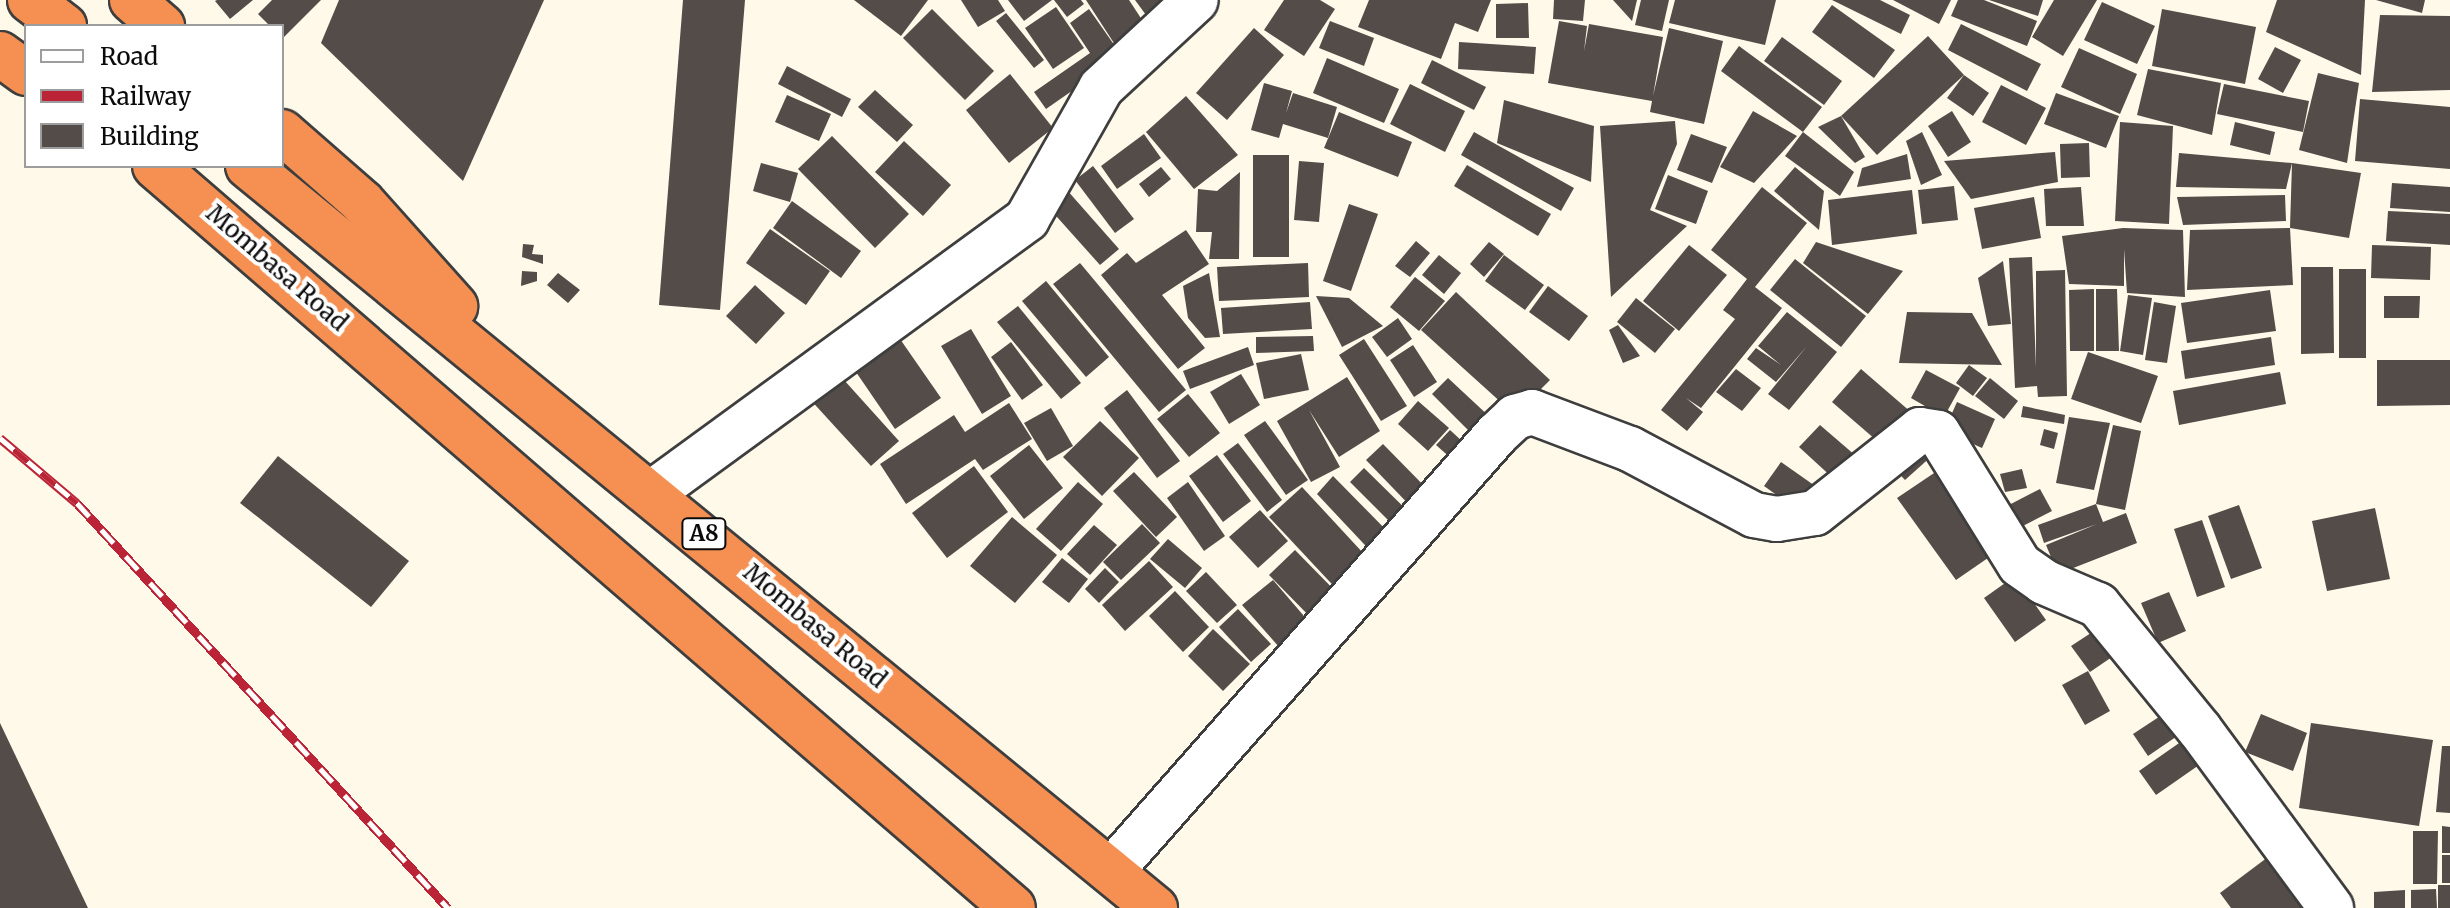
<!DOCTYPE html>
<html>
<head>
<meta charset="utf-8">
<style>
	body { margin:0 }
	#map { position:relative; width:2450px; height:908px; overflow:hidden; background:#fff9ea; font-family:Merriweather,serif }
	div>[style] { position:absolute }
	.building>* { inset:0; background:#544c48 }
	.roads { filter:drop-shadow(2px 0 #3e3e3e) drop-shadow(-2px 0 #3e3e3e) drop-shadow(0 2px #3e3e3e) drop-shadow(0 -2px #3e3e3e) }
	.street>* { height:44px; margin:-22px; padding:0 22px; transform-origin:22px; border-radius:22px; background:#fff }
	.highway>* { height:44px; margin:-22px; padding:0 22px; transform-origin:22px; border-radius:22px; background:#f59052 }
	.rail>* { height:9px; margin-top:-4.5px; transform-origin:0; background:repeating-linear-gradient(90deg,#fff 0 18px,#bb2436 0 36px); box-sizing:border-box; border-block:2px solid #bb2436 }
	span { translate:-50% -50%; white-space:nowrap; text-align:center; line-height:1.15; -webkit-text-stroke:8px #fff; paint-order:stroke }
	.shield-label span { padding:2px 6px; background:#fff; border:2px solid; border-radius:6px; -webkit-text-stroke-width:0 }
	.shield-label { font-size:22px; color:#0b0b0b; font-weight:700 }
	.street-label { font-size:24px; color:#0b0b0b }
	.legend { position:absolute; left:24px; top:24px; width:260px; height:144px; box-sizing:border-box; background:#fff; border:2px solid #9d9d9d; margin:0; padding:10px 14px; list-style:none; font-size:24px; color:#0b0b0b }
	.legend li { display:flex; align-items:center; gap:16px; height:40px }
	.legend b { width:40px; border:2px solid #9d9d9d }
</style>
</head>
<body>
<div id="map">
	<div class="building">
		<div style="clip-path:polygon(253px 0,230px 19px,215px 1px,217px 0)"></div>
		<div style="clip-path:polygon(272px 0,321px 0,282px 39px,282px 26px,270px 26px,258px 14px)"></div>
		<div style="clip-path:polygon(339px 0,544px 0,463px 181px,321px 43px)"></div>
		<div style="clip-path:polygon(683px 0,745px 0,720px 310px,659px 305px)"></div>
		<div style="clip-path:polygon(854px 0,928px 0,901px 36px)"></div>
		<div style="clip-path:polygon(961px 0,998px 0,1005px 11px,978px 27px)"></div>
		<div style="clip-path:polygon(1008px 0,1052px 0,1024px 21px)"></div>
		<div style="clip-path:polygon(1054px 0,1081px 0,1084px 4px,1067px 17px)"></div>
		<div style="clip-path:polygon(1086px 0,1129px 0,1152px 35px,1121px 54px)"></div>
		<div style="clip-path:polygon(1135px 0,1172px 0,1157px 30px)"></div>
		<div style="clip-path:polygon(1284px 0,1320px 0,1335px 9px,1304px 56px,1264px 30px)"></div>
		<div style="clip-path:polygon(1369px 0,1491px 0,1478px 32px,1455px 23px,1441px 59px,1358px 27px)"></div>
		<div style="clip-path:polygon(1554px 0,1585px 0,1583px 21px,1553px 19px)"></div>
		<div style="clip-path:polygon(1613px 0,1637px 0,1632px 21px)"></div>
		<div style="clip-path:polygon(1641px 0,1669px 0,1662px 31px,1635px 25px)"></div>
		<div style="clip-path:polygon(1675px 0,1776px 0,1765px 45px,1669px 23px)"></div>
		<div style="clip-path:polygon(1832px 0,1880px 0,1910px 15px,1901px 34px)"></div>
		<div style="clip-path:polygon(1893px 0,1951px 0,1939px 24px)"></div>
		<div style="clip-path:polygon(1958px 0,1984px 0,2037px 21px,2027px 46px,1951px 16px)"></div>
		<div style="clip-path:polygon(1989px 0,2043px 0,2038px 16px)"></div>
		<div style="clip-path:polygon(2054px 0,2097px 0,2063px 56px,2032px 37px)"></div>
		<div style="clip-path:polygon(2277px 0,2365px 0,2361px 75px,2266px 32px)"></div>
		<div style="clip-path:polygon(2376px 0,2425px 0,2422px 13px)"></div>
		<div style="clip-path:polygon(2102px 2px,2155px 26px,2137px 64px,2084px 40px)"></div>
		<div style="clip-path:polygon(1528px 3px,1529px 38px,1496px 38px,1496px 4px)"></div>
		<div style="clip-path:polygon(1832px 5px,1895px 50px,1874px 78px,1812px 32px)"></div>
		<div style="clip-path:polygon(1056px 7px,1084px 48px,1053px 69px,1025px 28px)"></div>
		<div style="clip-path:polygon(932px 9px,994px 71px,965px 100px,903px 38px)"></div>
		<div style="clip-path:polygon(1089px 9px,1122px 56px,1046px 109px,1034px 92px,1090px 53px,1070px 23px)"></div>
		<div style="clip-path:polygon(2162px 9px,2256px 27px,2245px 84px,2152px 66px)"></div>
		<div style="clip-path:polygon(1006px 13px,1044px 60px,1034px 68px,996px 21px)"></div>
		<div style="clip-path:polygon(2380px 15px,2450px 16px,2450px 90px,2372px 92px)"></div>
		<div style="clip-path:polygon(1330px 21px,1374px 38px,1364px 66px,1319px 48px)"></div>
		<div style="clip-path:polygon(1559px 21px,1587px 26px,1584px 51px,1589px 24px,1663px 37px,1653px 96px,1669px 28px,1723px 41px,1704px 124px,1650px 112px,1652px 101px,1548px 83px)"></div>
		<div style="clip-path:polygon(1961px 24px,2041px 64px,2027px 91px,1948px 50px)"></div>
		<div style="clip-path:polygon(1254px 28px,1284px 55px,1227px 120px,1196px 93px)"></div>
		<div style="clip-path:polygon(1928px 36px,1964px 75px,1877px 155px,1841px 116px)"></div>
		<div style="clip-path:polygon(1782px 37px,1842px 81px,1824px 105px,1764px 61px)"></div>
		<div style="clip-path:polygon(1459px 42px,1536px 47px,1534px 74px,1458px 69px)"></div>
		<div style="clip-path:polygon(1739px 46px,1822px 107px,1803px 132px,1721px 71px)"></div>
		<div style="clip-path:polygon(2275px 47px,2301px 60px,2283px 93px,2258px 79px)"></div>
		<div style="clip-path:polygon(2079px 48px,2137px 74px,2120px 114px,2061px 87px)"></div>
		<div style="clip-path:polygon(1327px 58px,1399px 89px,1384px 123px,1313px 93px)"></div>
		<div style="clip-path:polygon(1432px 60px,1486px 87px,1474px 110px,1421px 83px)"></div>
		<div style="clip-path:polygon(787px 66px,851px 99px,842px 117px,778px 84px)"></div>
		<div style="clip-path:polygon(2148px 69px,2221px 83px,2212px 135px,2137px 115px)"></div>
		<div style="clip-path:polygon(2318px 73px,2359px 83px,2347px 163px,2299px 150px)"></div>
		<div style="clip-path:polygon(1010px 74px,1053px 128px,1009px 163px,966px 110px)"></div>
		<div style="clip-path:polygon(1964px 75px,1989px 93px,1973px 116px,1947px 98px)"></div>
		<div style="clip-path:polygon(1264px 83px,1292px 91px,1286px 113px,1293px 93px,1337px 107px,1328px 138px,1283px 124px,1279px 138px,1251px 130px)"></div>
		<div style="clip-path:polygon(1410px 84px,1465px 111px,1445px 152px,1390px 124px)"></div>
		<div style="clip-path:polygon(2224px 84px,2309px 101px,2303px 132px,2217px 114px)"></div>
		<div style="clip-path:polygon(2001px 85px,2046px 108px,2026px 145px,1982px 122px)"></div>
		<div style="clip-path:polygon(875px 90px,913px 125px,897px 142px,858px 107px)"></div>
		<div style="clip-path:polygon(2056px 93px,2119px 116px,2106px 148px,2044px 124px)"></div>
		<div style="clip-path:polygon(787px 95px,831px 114px,819px 141px,775px 122px)"></div>
		<div style="clip-path:polygon(1186px 96px,1238px 155px,1194px 189px,1146px 132px)"></div>
		<div style="clip-path:polygon(2360px 99px,2450px 107px,2450px 169px,2355px 161px)"></div>
		<div style="clip-path:polygon(1504px 100px,1594px 126px,1591px 182px,1497px 143px)"></div>
		<div style="clip-path:polygon(1753px 111px,1797px 136px,1754px 183px,1720px 167px)"></div>
		<div style="clip-path:polygon(1952px 111px,1971px 142px,1948px 157px,1928px 126px)"></div>
		<div style="clip-path:polygon(1339px 112px,1412px 142px,1398px 177px,1324px 148px)"></div>
		<div style="clip-path:polygon(1841px 116px,1865px 157px,1855px 163px,1818px 127px)"></div>
		<div style="clip-path:polygon(1675px 121px,1677px 144px,1650px 210px,1687px 226px,1611px 297px,1600px 126px)"></div>
		<div style="clip-path:polygon(2120px 122px,2173px 126px,2169px 224px,2115px 221px)"></div>
		<div style="clip-path:polygon(2235px 122px,2275px 132px,2270px 155px,2230px 145px)"></div>
		<div style="clip-path:polygon(1474px 132px,1574px 188px,1561px 211px,1461px 155px)"></div>
		<div style="clip-path:polygon(1803px 132px,1854px 172px,1840px 196px,1785px 156px)"></div>
		<div style="clip-path:polygon(1922px 132px,1942px 175px,1921px 185px,1906px 141px)"></div>
		<div style="clip-path:polygon(1144px 134px,1161px 158px,1117px 189px,1101px 166px)"></div>
		<div style="clip-path:polygon(1691px 134px,1727px 147px,1712px 183px,1677px 170px)"></div>
		<div style="clip-path:polygon(832px 136px,909px 214px,875px 248px,798px 169px)"></div>
		<div style="clip-path:polygon(904px 141px,951px 185px,923px 216px,875px 172px)"></div>
		<div style="clip-path:polygon(2089px 143px,2090px 177px,2061px 178px,2060px 144px)"></div>
		<div style="clip-path:polygon(2055px 152px,2058px 182px,1971px 199px,1944px 161px)"></div>
		<div style="clip-path:polygon(2179px 153px,2292px 163px,2286px 189px,2176px 187px)"></div>
		<div style="clip-path:polygon(1907px 154px,1911px 179px,1857px 187px,1862px 168px)"></div>
		<div style="clip-path:polygon(1253px 155px,1289px 155px,1289px 257px,1253px 257px)"></div>
		<div style="clip-path:polygon(1299px 161px,1324px 163px,1319px 222px,1294px 220px)"></div>
		<div style="clip-path:polygon(761px 163px,798px 173px,790px 202px,753px 191px)"></div>
		<div style="clip-path:polygon(2292px 163px,2361px 173px,2349px 238px,2290px 228px)"></div>
		<div style="clip-path:polygon(1467px 165px,1551px 214px,1538px 236px,1454px 186px)"></div>
		<div style="clip-path:polygon(1093px 166px,1134px 219px,1115px 233px,1075px 180px)"></div>
		<div style="clip-path:polygon(1161px 167px,1171px 179px,1149px 197px,1139px 184px)"></div>
		<div style="clip-path:polygon(1795px 167px,1824px 191px,1819px 230px,1774px 191px)"></div>
		<div style="clip-path:polygon(1240px 172px,1239px 259px,1209px 259px,1212px 232px,1196px 232px,1198px 189px,1217px 191px)"></div>
		<div style="clip-path:polygon(1668px 175px,1708px 191px,1696px 224px,1655px 209px)"></div>
		<div style="clip-path:polygon(1059px 181px,1119px 249px,1100px 265px,1040px 198px)"></div>
		<div style="clip-path:polygon(2392px 183px,2450px 187px,2450px 212px,2390px 208px)"></div>
		<div style="clip-path:polygon(1954px 186px,1958px 220px,1922px 224px,1918px 190px)"></div>
		<div style="clip-path:polygon(1762px 187px,1807px 223px,1755px 287px,1782px 308px,1701px 408px,1686px 398px,1703px 412px,1687px 431px,1661px 410px,1735px 319px,1723px 310px,1747px 279px,1711px 250px)"></div>
		<div style="clip-path:polygon(2081px 187px,2084px 226px,2046px 226px,2044px 189px)"></div>
		<div style="clip-path:polygon(1912px 190px,1917px 234px,1832px 245px,1828px 200px)"></div>
		<div style="clip-path:polygon(2285px 195px,2286px 221px,2183px 225px,2177px 197px)"></div>
		<div style="clip-path:polygon(2034px 197px,2041px 238px,1982px 249px,1974px 208px)"></div>
		<div style="clip-path:polygon(792px 201px,861px 251px,841px 278px,773px 228px)"></div>
		<div style="clip-path:polygon(1349px 204px,1378px 214px,1351px 291px,1323px 281px)"></div>
		<div style="clip-path:polygon(2388px 211px,2450px 214px,2450px 245px,2386px 241px)"></div>
		<div style="clip-path:polygon(2123px 228px,2183px 230px,2185px 297px,2127px 293px,2124px 249px,2124px 286px,2069px 284px,2062px 236px)"></div>
		<div style="clip-path:polygon(2290px 228px,2293px 285px,2187px 290px,2190px 230px)"></div>
		<div style="clip-path:polygon(770px 229px,830px 271px,806px 305px,746px 263px)"></div>
		<div style="clip-path:polygon(1186px 230px,1209px 264px,1162px 295px,1205px 348px,1178px 369px,1101px 275px,1127px 253px,1136px 263px)"></div>
		<div style="clip-path:polygon(1416px 241px,1430px 253px,1410px 277px,1395px 266px)"></div>
		<div style="clip-path:polygon(1489px 242px,1504px 254px,1484px 277px,1470px 264px)"></div>
		<div style="clip-path:polygon(1816px 242px,1903px 271px,1868px 314px,1803px 263px)"></div>
		<div style="clip-path:polygon(523px 244px,534px 245px,532px 254px,543px 255px,543px 264px,522px 257px)"></div>
		<div style="clip-path:polygon(1689px 245px,1727px 275px,1679px 331px,1643px 301px)"></div>
		<div style="clip-path:polygon(2372px 245px,2431px 247px,2430px 280px,2371px 278px)"></div>
		<div style="clip-path:polygon(1439px 255px,1461px 273px,1444px 294px,1422px 275px)"></div>
		<div style="clip-path:polygon(1504px 255px,1544px 285px,1525px 310px,1485px 281px)"></div>
		<div style="clip-path:polygon(2032px 257px,2036px 368px,2036px 271px,2065px 270px,2067px 396px,2038px 397px,2037px 386px,2015px 388px,2009px 258px)"></div>
		<div style="clip-path:polygon(1795px 259px,1866px 316px,1841px 347px,1770px 290px)"></div>
		<div style="clip-path:polygon(2003px 261px,2011px 324px,1988px 326px,1978px 278px)"></div>
		<div style="clip-path:polygon(1080px 263px,1186px 390px,1159px 412px,1053px 284px)"></div>
		<div style="clip-path:polygon(1308px 263px,1309px 297px,1219px 301px,1217px 267px)"></div>
		<div style="clip-path:polygon(2301px 267px,2333px 267px,2334px 353px,2301px 354px)"></div>
		<div style="clip-path:polygon(2339px 269px,2366px 269px,2366px 358px,2339px 358px)"></div>
		<div style="clip-path:polygon(522px 271px,537px 272px,537px 281px,521px 286px)"></div>
		<div style="clip-path:polygon(558px 273px,580px 290px,568px 303px,547px 285px)"></div>
		<div style="clip-path:polygon(1209px 273px,1220px 337px,1205px 338px,1188px 318px,1183px 286px)"></div>
		<div style="clip-path:polygon(1415px 277px,1445px 301px,1419px 331px,1390px 307px)"></div>
		<div style="clip-path:polygon(1046px 281px,1109px 357px,1086px 377px,1022px 301px)"></div>
		<div style="clip-path:polygon(755px 285px,785px 313px,756px 344px,726px 316px)"></div>
		<div style="clip-path:polygon(1548px 286px,1588px 316px,1569px 341px,1529px 312px)"></div>
		<div style="clip-path:polygon(2094px 289px,2094px 351px,2070px 351px,2069px 290px)"></div>
		<div style="clip-path:polygon(2096px 289px,2117px 289px,2119px 351px,2096px 351px)"></div>
		<div style="clip-path:polygon(2270px 290px,2276px 331px,2187px 343px,2181px 303px)"></div>
		<div style="clip-path:polygon(1456px 292px,1550px 380px,1515px 415px,1421px 330px)"></div>
		<div style="clip-path:polygon(2128px 295px,2152px 298px,2143px 355px,2120px 351px)"></div>
		<div style="clip-path:polygon(1316px 296px,1349px 298px,1383px 326px,1342px 347px)"></div>
		<div style="clip-path:polygon(2384px 296px,2420px 296px,2419px 318px,2384px 318px)"></div>
		<div style="clip-path:polygon(1636px 298px,1675px 329px,1655px 353px,1617px 322px)"></div>
		<div style="clip-path:polygon(1310px 302px,1312px 329px,1223px 334px,1221px 308px)"></div>
		<div style="clip-path:polygon(2154px 302px,2176px 306px,2167px 363px,2145px 360px)"></div>
		<div style="clip-path:polygon(1018px 306px,1081px 383px,1061px 399px,997px 322px)"></div>
		<div style="clip-path:polygon(1787px 312px,1837px 352px,1789px 410px,1768px 394px,1807px 346px,1776px 382px,1747px 359px,1756px 348px,1781px 365px,1758px 346px)"></div>
		<div style="clip-path:polygon(1907px 312px,1972px 313px,2002px 365px,1899px 363px)"></div>
		<div style="clip-path:polygon(1398px 318px,1412px 339px,1387px 357px,1372px 337px)"></div>
		<div style="clip-path:polygon(1618px 325px,1640px 356px,1623px 363px,1609px 330px)"></div>
		<div style="clip-path:polygon(891px 326px,941px 398px,895px 429px,845px 356px)"></div>
		<div style="clip-path:polygon(971px 329px,1011px 396px,982px 414px,941px 346px)"></div>
		<div style="clip-path:polygon(1313px 336px,1314px 351px,1256px 353px,1256px 337px)"></div>
		<div style="clip-path:polygon(2271px 337px,2275px 365px,2185px 379px,2181px 351px)"></div>
		<div style="clip-path:polygon(1364px 339px,1407px 406px,1381px 421px,1339px 355px)"></div>
		<div style="clip-path:polygon(1011px 342px,1043px 385px,1022px 400px,991px 357px)"></div>
		<div style="clip-path:polygon(1413px 345px,1437px 382px,1414px 397px,1390px 360px)"></div>
		<div style="clip-path:polygon(1248px 347px,1254px 365px,1190px 389px,1183px 371px)"></div>
		<div style="clip-path:polygon(2088px 352px,2158px 376px,2141px 423px,2071px 399px)"></div>
		<div style="clip-path:polygon(1301px 354px,1309px 390px,1264px 399px,1256px 363px)"></div>
		<div style="clip-path:polygon(2377px 360px,2450px 360px,2450px 405px,2377px 406px)"></div>
		<div style="clip-path:polygon(1969px 365px,1987px 378px,1973px 396px,1956px 383px)"></div>
		<div style="clip-path:polygon(1736px 369px,1761px 388px,1742px 411px,1716px 392px)"></div>
		<div style="clip-path:polygon(1861px 369px,1912px 413px,1883px 446px,1832px 402px)"></div>
		<div style="clip-path:polygon(835px 370px,899px 441px,871px 466px,807px 396px)"></div>
		<div style="clip-path:polygon(1926px 370px,1960px 388px,1944px 417px,1911px 398px)"></div>
		<div style="clip-path:polygon(2280px 372px,2286px 404px,2179px 425px,2173px 391px)"></div>
		<div style="clip-path:polygon(1241px 374px,1260px 405px,1229px 424px,1210px 392px)"></div>
		<div style="clip-path:polygon(1347px 377px,1380px 431px,1339px 457px,1309px 410px,1340px 467px,1311px 482px,1277px 421px)"></div>
		<div style="clip-path:polygon(1448px 378px,1492px 419px,1475px 437px,1432px 394px)"></div>
		<div style="clip-path:polygon(1990px 378px,2018px 401px,2004px 419px,1975px 396px)"></div>
		<div style="clip-path:polygon(1127px 390px,1180px 461px,1157px 478px,1104px 408px)"></div>
		<div style="clip-path:polygon(1188px 394px,1220px 433px,1189px 457px,1157px 419px)"></div>
		<div style="clip-path:polygon(1418px 401px,1449px 428px,1428px 451px,1398px 424px)"></div>
		<div style="clip-path:polygon(1957px 402px,1995px 419px,1982px 448px,1944px 431px)"></div>
		<div style="clip-path:polygon(1009px 403px,1032px 439px,983px 470px,975px 459px,906px 504px,880px 464px,954px 415px,965px 432px)"></div>
		<div style="clip-path:polygon(2023px 406px,2065px 415px,2064px 424px,2021px 417px)"></div>
		<div style="clip-path:polygon(1051px 408px,1073px 446px,1047px 461px,1024px 423px)"></div>
		<div style="clip-path:polygon(2069px 417px,2110px 423px,2094px 490px,2056px 483px)"></div>
		<div style="clip-path:polygon(1100px 421px,1139px 458px,1102px 496px,1063px 457px)"></div>
		<div style="clip-path:polygon(1265px 421px,1308px 480px,1286px 495px,1244px 435px)"></div>
		<div style="clip-path:polygon(1820px 425px,1856px 456px,1835px 480px,1799px 447px)"></div>
		<div style="clip-path:polygon(2113px 425px,2141px 431px,2125px 510px,2096px 504px)"></div>
		<div style="clip-path:polygon(2044px 429px,2058px 433px,2054px 449px,2040px 445px)"></div>
		<div style="clip-path:polygon(1450px 430px,1476px 454px,1462px 468px,1436px 445px)"></div>
		<div style="clip-path:polygon(1918px 437px,1934px 454px,1905px 480px,1890px 464px)"></div>
		<div style="clip-path:polygon(1238px 443px,1282px 500px,1267px 512px,1223px 454px)"></div>
		<div style="clip-path:polygon(1383px 444px,1436px 498px,1419px 515px,1366px 460px)"></div>
		<div style="clip-path:polygon(1029px 445px,1063px 488px,1024px 519px,990px 476px)"></div>
		<div style="clip-path:polygon(1217px 455px,1251px 501px,1223px 522px,1189px 476px)"></div>
		<div style="clip-path:polygon(278px 456px,409px 561px,371px 607px,240px 503px)"></div>
		<div style="clip-path:polygon(1781px 462px,1818px 488px,1800px 512px,1764px 486px)"></div>
		<div style="clip-path:polygon(974px 466px,1008px 512px,947px 558px,912px 513px)"></div>
		<div style="clip-path:polygon(1943px 467px,2001px 549px,1956px 580px,1897px 498px)"></div>
		<div style="clip-path:polygon(1364px 468px,1420px 523px,1405px 537px,1350px 482px)"></div>
		<div style="clip-path:polygon(2022px 469px,2027px 488px,2005px 492px,2000px 474px)"></div>
		<div style="clip-path:polygon(1134px 472px,1177px 517px,1156px 537px,1113px 491px)"></div>
		<div style="clip-path:polygon(1333px 476px,1397px 541px,1378px 559px,1317px 494px)"></div>
		<div style="clip-path:polygon(1078px 482px,1103px 504px,1061px 551px,1036px 529px)"></div>
		<div style="clip-path:polygon(1188px 482px,1225px 536px,1204px 551px,1167px 498px)"></div>
		<div style="clip-path:polygon(1302px 487px,1376px 567px,1344px 597px,1269px 517px)"></div>
		<div style="clip-path:polygon(2040px 489px,2052px 511px,2017px 529px,2005px 507px)"></div>
		<div style="clip-path:polygon(2096px 504px,2103px 522px,2126px 513px,2137px 543px,2058px 574px,2046px 545px,2097px 524px,2044px 543px,2038px 525px)"></div>
		<div style="clip-path:polygon(2239px 505px,2262px 568px,2231px 579px,2208px 516px)"></div>
		<div style="clip-path:polygon(2375px 508px,2390px 579px,2327px 591px,2312px 521px)"></div>
		<div style="clip-path:polygon(1260px 510px,1288px 541px,1258px 568px,1229px 537px)"></div>
		<div style="clip-path:polygon(1012px 517px,1057px 555px,1015px 603px,970px 566px)"></div>
		<div style="clip-path:polygon(2202px 520px,2225px 587px,2197px 597px,2174px 529px)"></div>
		<div style="clip-path:polygon(1142px 524px,1160px 543px,1121px 580px,1103px 562px)"></div>
		<div style="clip-path:polygon(1094px 525px,1117px 545px,1090px 575px,1067px 554px)"></div>
		<div style="clip-path:polygon(1168px 539px,1202px 568px,1185px 588px,1150px 559px)"></div>
		<div style="clip-path:polygon(1295px 550px,1345px 601px,1318px 625px,1269px 575px)"></div>
		<div style="clip-path:polygon(1062px 558px,1088px 579px,1069px 603px,1042px 582px)"></div>
		<div style="clip-path:polygon(1149px 561px,1173px 587px,1125px 631px,1102px 605px)"></div>
		<div style="clip-path:polygon(1105px 568px,1119px 582px,1099px 603px,1085px 589px)"></div>
		<div style="clip-path:polygon(1206px 572px,1237px 605px,1217px 623px,1186px 591px)"></div>
		<div style="clip-path:polygon(2015px 576px,2046px 620px,2015px 642px,1984px 598px)"></div>
		<div style="clip-path:polygon(1273px 580px,1316px 630px,1287px 656px,1242px 605px)"></div>
		<div style="clip-path:polygon(1175px 591px,1209px 627px,1183px 652px,1149px 616px)"></div>
		<div style="clip-path:polygon(2169px 592px,2186px 631px,2158px 643px,2141px 603px)"></div>
		<div style="clip-path:polygon(1238px 609px,1271px 644px,1251px 662px,1219px 627px)"></div>
		<div style="clip-path:polygon(1213px 629px,1250px 664px,1223px 691px,1188px 656px)"></div>
		<div style="clip-path:polygon(2094px 631px,2112px 657px,2090px 672px,2071px 646px)"></div>
		<div style="clip-path:polygon(2088px 671px,2110px 711px,2085px 725px,2062px 685px)"></div>
		<div style="clip-path:polygon(2174px 707px,2189px 728px,2148px 756px,2133px 734px)"></div>
		<div style="clip-path:polygon(2261px 714px,2307px 733px,2293px 771px,2245px 752px)"></div>
		<div style="clip-path:polygon(0 723px,88px 908px,0 908px)"></div>
		<div style="clip-path:polygon(2311px 723px,2433px 740px,2419px 826px,2299px 808px)"></div>
		<div style="clip-path:polygon(2195px 732px,2212px 756px,2156px 795px,2139px 771px)"></div>
		<div style="clip-path:polygon(2442px 746px,2450px 746px,2450px 813px,2436px 812px)"></div>
		<div style="clip-path:polygon(2442px 826px,2450px 827px,2450px 853px,2442px 853px)"></div>
		<div style="clip-path:polygon(2413px 831px,2438px 831px,2437px 884px,2413px 884px)"></div>
		<div style="clip-path:polygon(2276px 851px,2320px 908px,2231px 908px,2220px 893px)"></div>
		<div style="clip-path:polygon(2442px 855px,2450px 855px,2450px 883px,2442px 883px)"></div>
		<div style="clip-path:polygon(2438px 885px,2450px 885px,2450px 908px,2438px 908px)"></div>
		<div style="clip-path:polygon(2436px 889px,2437px 908px,2411px 908px,2411px 890px)"></div>
		<div style="clip-path:polygon(2405px 890px,2405px 908px,2374px 908px,2374px 892px)"></div>
	</div>
	<div class="roads">
		<div class="street">
			<div style="left:653px;top:492px;width:463px;rotate:-36.1deg"></div>
			<div style="left:1027px;top:219px;width:150px;rotate:-60.5deg"></div>
			<div style="left:1101px;top:88px;width:129px;rotate:-42.8deg"></div>
			<div style="left:1111px;top:871px;width:583px;rotate:-48.55deg"></div>
			<div style="left:1497px;top:434px;width:25px;rotate:-43deg"></div>
			<div style="left:1515px;top:417px;width:18px;rotate:-16deg"></div>
			<div style="left:1532px;top:412px;width:105px;rotate:20.7deg"></div>
			<div style="left:1630px;top:449px;width:140px;rotate:28deg"></div>
			<div style="left:1754px;top:515px;width:23px;rotate:10deg"></div>
			<div style="left:1777px;top:519px;width:38px;rotate:-9deg"></div>
			<div style="left:1815px;top:513px;width:134px;rotate:-38.3deg"></div>
			<div style="left:1920px;top:430px;width:18px;rotate:9deg"></div>
			<div style="left:1938px;top:433px;width:155px;rotate:58.2deg"></div>
			<div style="left:2020px;top:565px;width:29px;rotate:35deg"></div>
			<div style="left:2044px;top:582px;width:59px;rotate:23.1deg"></div>
			<div style="left:2098px;top:605px;width:161px;rotate:50.8deg"></div>
			<div style="left:2200px;top:730px;width:221px;rotate:53.6deg"></div>
		</div>
		<div class="highway">
			<div style="left:30px;top:0;width:43px;rotate:37.4deg"></div>
			<div style="left:132px;top:0;width:40px;rotate:41deg"></div>
			<div style="left:0;top:54px;width:32px;rotate:36deg"></div>
			<div style="left:282px;top:132px;width:106px;rotate:41.2deg"></div>
			<div style="left:362px;top:202px;width:140px;rotate:48.2deg"></div>
			<div style="left:155px;top:166px;width:1134px;rotate:40.85deg"></div>
			<div style="left:248px;top:166px;width:1172px;rotate:39.29deg"></div>
		</div>
	</div>
	<div class="rail">
		<div style="left:0;top:438px;width:101px;rotate:40.2deg"></div>
		<div style="left:77px;top:503px;width:549px;rotate:47.51deg"></div>
	</div>
	<div class="shield-label">
		<span style="left:704px;top:534px">A8</span>
	</div>
	<div class="street-label">
		<span style="left:277px;top:268px;rotate:41deg">Mombasa Road</span>
		<span style="left:815px;top:626px;rotate:40deg">Mombasa Road</span>
	</div>
	<ul class="legend">
	<li><b style="height:10px;background:#fff"></b>Road</li>
	<li><b style="height:10px;background:#bb2436"></b>Railway</li>
	<li><b style="height:22px;background:#544c48"></b>Building</li>
	</ul>
</div>
</body>
</html>
